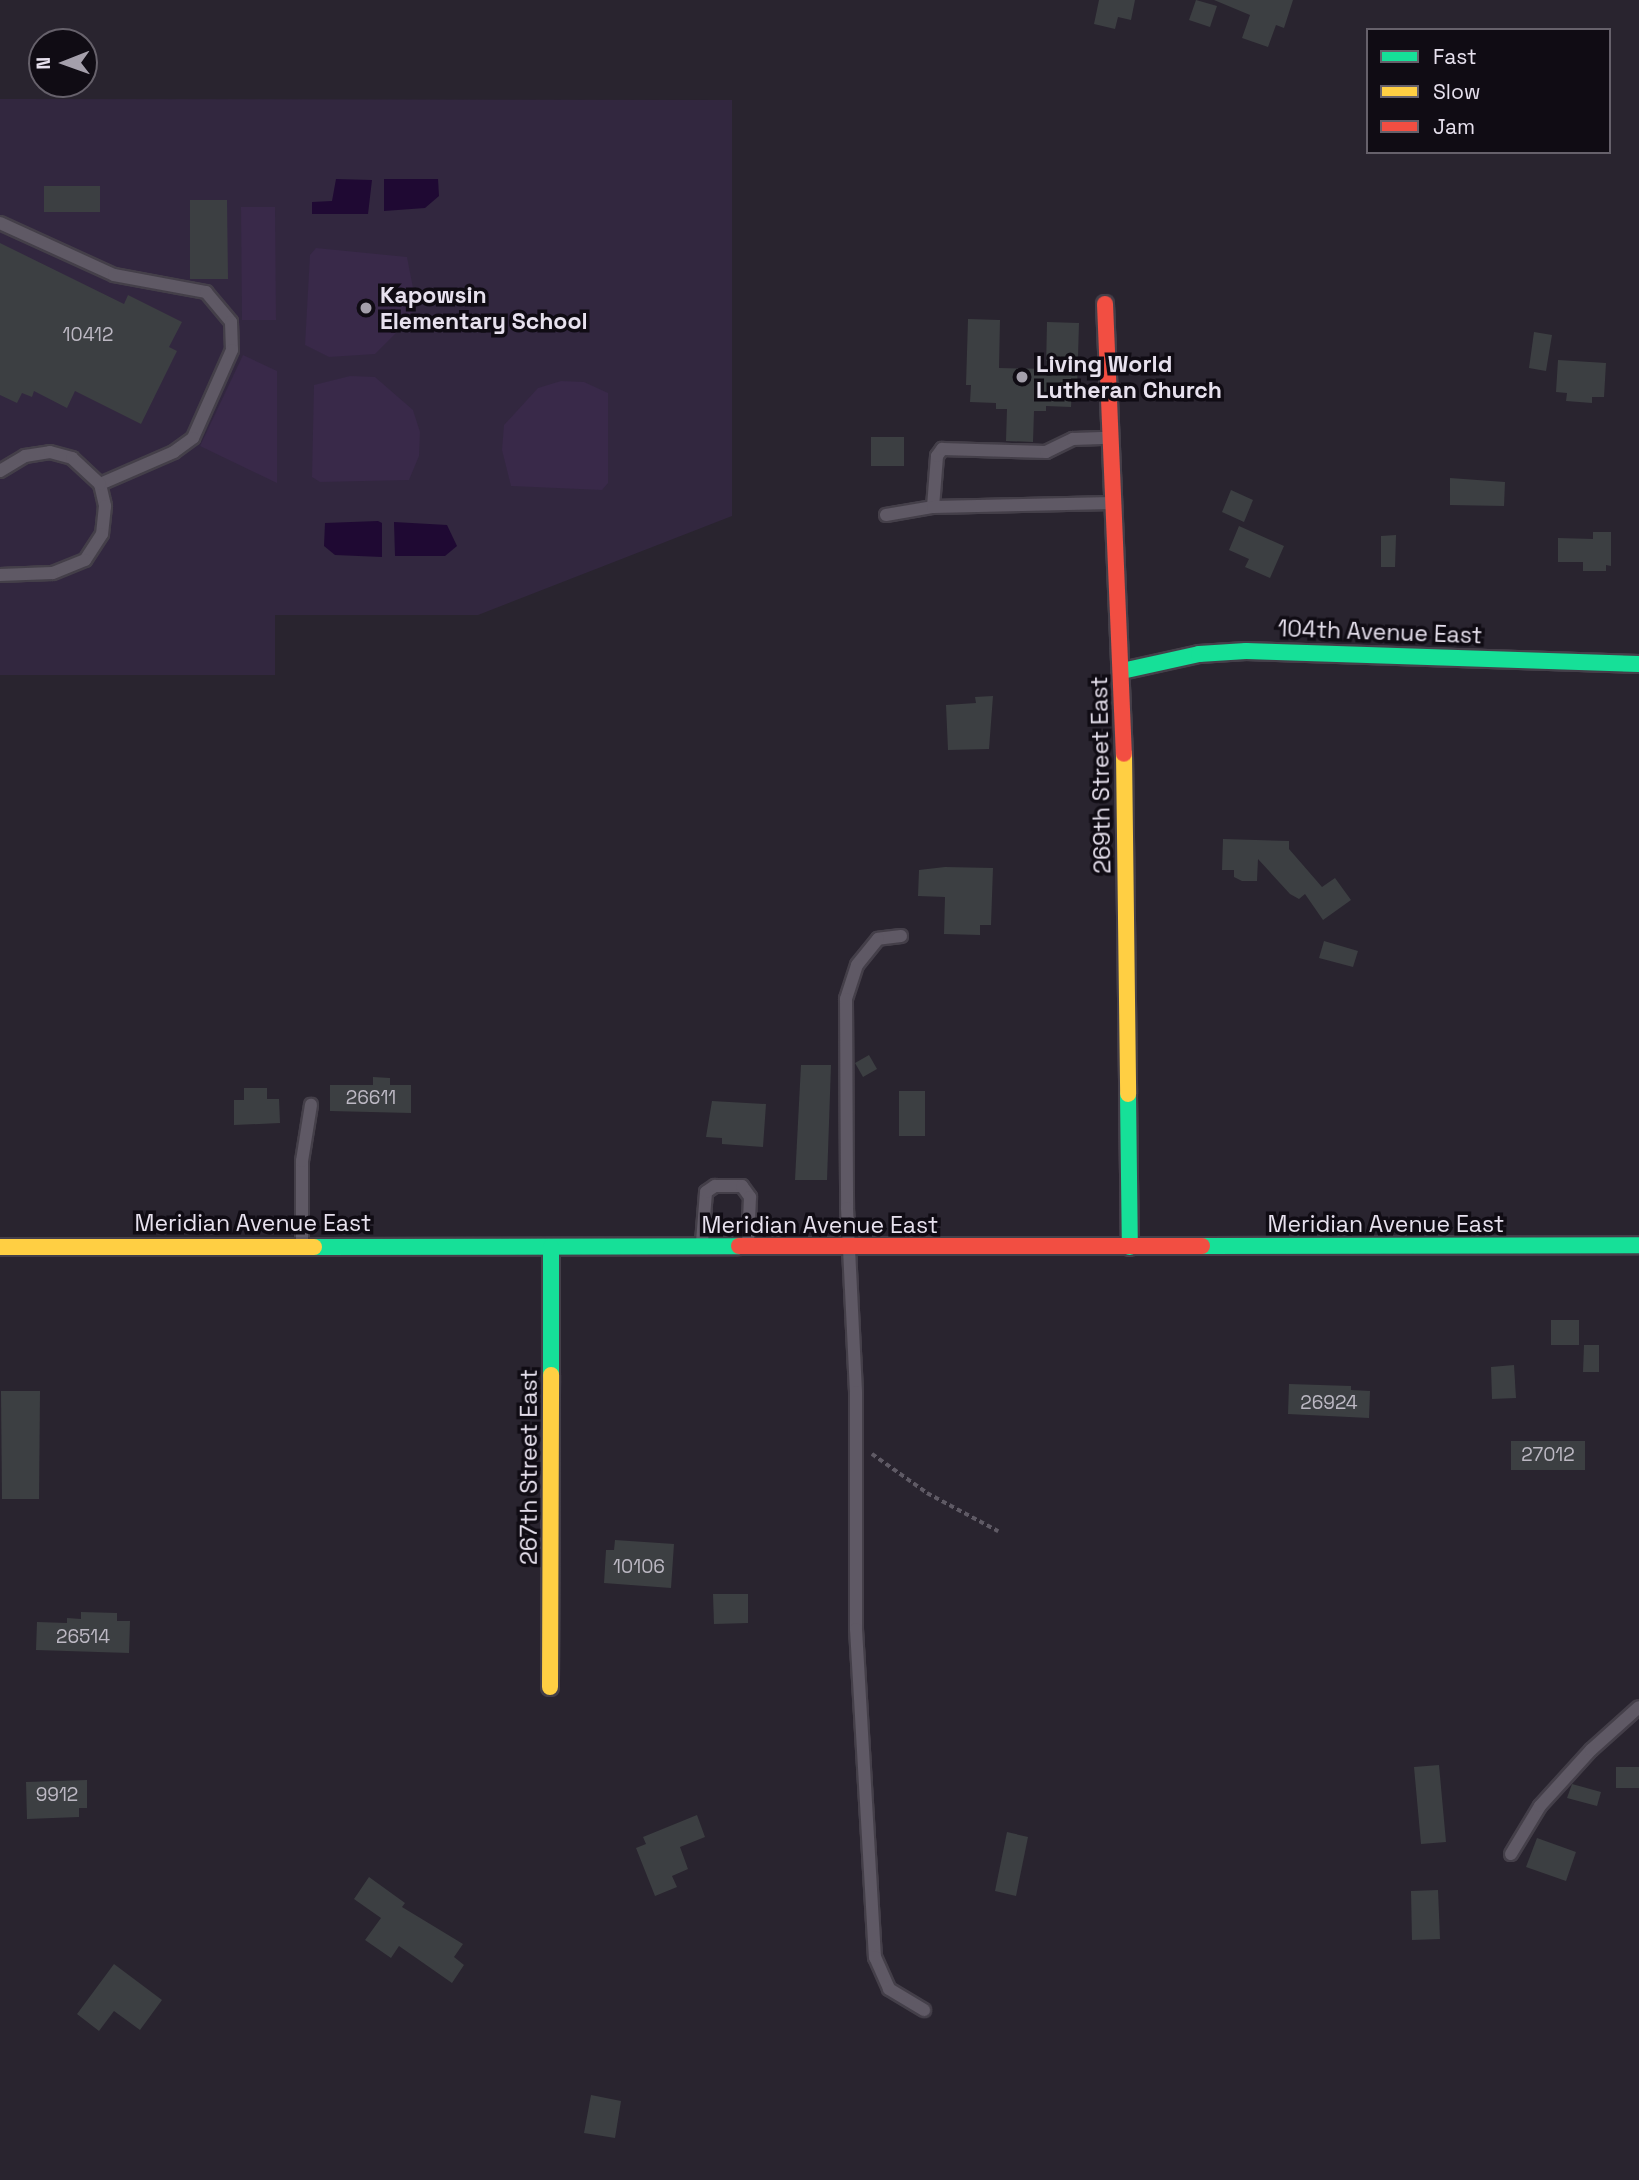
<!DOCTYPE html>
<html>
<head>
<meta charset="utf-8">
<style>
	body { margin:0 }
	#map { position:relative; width:1639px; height:2180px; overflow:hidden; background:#29242f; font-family:"Space Grotesk",sans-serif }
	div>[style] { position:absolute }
	.built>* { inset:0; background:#32273f }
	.green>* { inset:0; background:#392949 }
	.water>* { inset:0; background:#1f0933 }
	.building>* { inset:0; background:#3c3f42 }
	.path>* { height:3.5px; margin-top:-1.75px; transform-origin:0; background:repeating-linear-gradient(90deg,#5f5a65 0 5px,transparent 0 8.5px) }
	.roads { filter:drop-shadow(2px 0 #443f49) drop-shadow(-2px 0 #443f49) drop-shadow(0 2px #443f49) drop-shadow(0 -2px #443f49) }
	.lane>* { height:12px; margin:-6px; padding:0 6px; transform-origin:6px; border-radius:6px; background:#5f5965 }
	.fast>* { height:16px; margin:-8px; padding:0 8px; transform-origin:8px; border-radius:8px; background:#16e098 }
	.slow>* { height:16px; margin:-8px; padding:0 8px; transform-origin:8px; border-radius:8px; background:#ffcf43 }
	.jam>* { height:16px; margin:-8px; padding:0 8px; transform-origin:8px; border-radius:8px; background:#f24e42 }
	.dots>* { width:19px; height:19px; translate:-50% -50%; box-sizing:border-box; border:4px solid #100c14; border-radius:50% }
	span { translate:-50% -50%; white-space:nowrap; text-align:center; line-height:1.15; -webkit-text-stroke:7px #100c14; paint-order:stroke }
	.number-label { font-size:19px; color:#bcb8c3 }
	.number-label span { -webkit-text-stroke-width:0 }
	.poi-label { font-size:23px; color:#e7e1ee; font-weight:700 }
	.left { translate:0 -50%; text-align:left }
	.street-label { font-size:23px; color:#e7e1ee }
	.legend { position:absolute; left:1366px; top:28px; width:245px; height:126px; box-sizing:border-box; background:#100c14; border:2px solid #66616b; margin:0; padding:9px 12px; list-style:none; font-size:21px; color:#e7e1ee }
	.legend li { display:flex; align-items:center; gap:14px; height:35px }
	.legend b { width:35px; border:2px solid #66616b }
	.north { position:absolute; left:28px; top:28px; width:70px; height:70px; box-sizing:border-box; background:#100c14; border:2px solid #66616b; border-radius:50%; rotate:269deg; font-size:19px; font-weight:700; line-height:28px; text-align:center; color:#e7e1ee }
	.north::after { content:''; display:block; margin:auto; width:24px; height:32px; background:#a49fab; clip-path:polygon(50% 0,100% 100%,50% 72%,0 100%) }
</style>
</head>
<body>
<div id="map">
	<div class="built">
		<div style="clip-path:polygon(0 99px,732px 100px,732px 516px,478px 615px,275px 615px,275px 675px,0 675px)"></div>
	</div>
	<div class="green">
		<div style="clip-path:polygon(241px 207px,275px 207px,276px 320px,242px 320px)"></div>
		<div style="clip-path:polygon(316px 248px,407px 257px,414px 293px,411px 318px,375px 354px,329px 357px,305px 345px,310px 255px)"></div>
		<div style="clip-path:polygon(243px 355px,277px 371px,277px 483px,200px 446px)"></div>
		<div style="clip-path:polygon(350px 376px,375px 377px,413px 410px,420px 432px,419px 456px,409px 480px,320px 482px,312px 477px,314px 385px)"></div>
		<div style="clip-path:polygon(561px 381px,584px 382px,608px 393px,608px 483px,602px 490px,511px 486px,502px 450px,504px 425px,538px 388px)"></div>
	</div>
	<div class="water">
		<div style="clip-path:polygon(336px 179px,372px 180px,368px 214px,312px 214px,312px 202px,332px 201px)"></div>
		<div style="clip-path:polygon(384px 179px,438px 179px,439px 196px,425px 208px,384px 211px)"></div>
		<div style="clip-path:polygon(378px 521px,382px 523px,382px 557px,335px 555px,324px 546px,325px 523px)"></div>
		<div style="clip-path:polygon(394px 522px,447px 525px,457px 546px,445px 556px,395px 556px)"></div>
	</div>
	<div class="building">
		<div style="clip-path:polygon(1099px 0,1135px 0,1131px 20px,1118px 17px,1115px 29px,1094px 24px)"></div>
		<div style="clip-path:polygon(1196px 0,1217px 6px,1210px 27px,1189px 20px)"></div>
		<div style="clip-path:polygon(1214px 0,1293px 0,1284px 28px,1276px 25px,1268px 47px,1242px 38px,1250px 15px)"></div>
		<div style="clip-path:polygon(44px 186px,100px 186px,100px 212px,44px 212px)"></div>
		<div style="clip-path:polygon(190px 200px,227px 200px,228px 279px,190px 279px)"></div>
		<div style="clip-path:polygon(0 243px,124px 304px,128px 295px,182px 322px,169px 347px,177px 351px,141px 424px,75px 391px,67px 408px,34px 391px,32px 397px,22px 393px,17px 403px,0 395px)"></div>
		<div style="clip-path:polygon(968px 319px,1000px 320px,999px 368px,1046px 369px,1047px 322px,1079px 323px,1077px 390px,1072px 390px,1071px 407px,1046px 406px,1046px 411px,1034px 411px,1033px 442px,1006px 441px,1007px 409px,996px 409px,996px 403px,970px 402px,971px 385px,966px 385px)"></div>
		<div style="clip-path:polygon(1534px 332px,1552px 335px,1546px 371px,1529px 368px)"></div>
		<div style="clip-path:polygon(1558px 360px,1606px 363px,1604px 397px,1592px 397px,1592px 403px,1566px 401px,1567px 393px,1556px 392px)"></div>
		<div style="clip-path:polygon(871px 437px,904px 437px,904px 466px,871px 466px)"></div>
		<div style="clip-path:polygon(1450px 478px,1505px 482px,1504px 506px,1450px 505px)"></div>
		<div style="clip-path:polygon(1231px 490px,1253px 500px,1244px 522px,1222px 512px)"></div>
		<div style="clip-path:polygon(1239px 526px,1284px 546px,1270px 578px,1245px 567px,1249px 559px,1229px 550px)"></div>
		<div style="clip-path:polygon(1593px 532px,1611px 532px,1611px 566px,1606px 565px,1606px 571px,1583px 571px,1583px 562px,1558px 562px,1558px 538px,1593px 539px)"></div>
		<div style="clip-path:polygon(1396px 535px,1395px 567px,1381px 567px,1381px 536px)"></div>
		<div style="clip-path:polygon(993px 696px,989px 749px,948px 750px,946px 705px,976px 703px,975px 697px)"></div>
		<div style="clip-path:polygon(1223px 839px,1289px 841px,1289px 849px,1322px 887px,1335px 878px,1351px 900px,1323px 920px,1305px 894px,1299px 899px,1290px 894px,1258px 859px,1257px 881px,1242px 881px,1234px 877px,1234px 870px,1222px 870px)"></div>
		<div style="clip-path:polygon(945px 867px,993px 868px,991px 925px,980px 925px,980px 935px,944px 934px,945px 897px,918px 896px,919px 870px)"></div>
		<div style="clip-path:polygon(1324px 941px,1358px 951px,1353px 967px,1319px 958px)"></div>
		<div style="clip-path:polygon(869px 1055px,877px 1069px,863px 1077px,855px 1063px)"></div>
		<div style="clip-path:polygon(801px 1065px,831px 1065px,827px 1180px,795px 1180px)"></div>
		<div style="clip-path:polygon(373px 1077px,390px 1078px,390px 1085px,411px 1085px,411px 1113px,330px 1111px,330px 1085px,373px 1085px)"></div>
		<div style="clip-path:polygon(244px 1088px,267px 1088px,267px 1099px,279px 1099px,280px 1123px,234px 1125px,234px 1100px,244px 1100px)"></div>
		<div style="clip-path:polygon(899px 1091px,925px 1091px,925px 1136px,899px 1136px)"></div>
		<div style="clip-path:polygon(712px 1101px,766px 1104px,763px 1147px,722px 1144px,722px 1138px,706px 1137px)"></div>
		<div style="clip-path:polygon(1551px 1320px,1579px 1320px,1579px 1345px,1551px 1345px)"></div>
		<div style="clip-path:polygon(1584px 1345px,1599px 1345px,1599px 1372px,1583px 1372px)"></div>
		<div style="clip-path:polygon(1514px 1365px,1516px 1398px,1492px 1399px,1491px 1367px)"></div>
		<div style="clip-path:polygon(1289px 1384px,1351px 1386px,1351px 1390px,1370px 1391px,1369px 1418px,1288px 1414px)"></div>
		<div style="clip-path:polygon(1px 1391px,40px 1391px,39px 1499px,2px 1499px)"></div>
		<div style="clip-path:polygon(1511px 1441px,1585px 1441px,1585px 1470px,1511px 1470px)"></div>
		<div style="clip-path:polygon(615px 1540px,674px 1544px,671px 1588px,604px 1583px,606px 1550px,614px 1550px)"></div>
		<div style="clip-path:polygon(713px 1594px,748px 1594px,748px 1623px,714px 1624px)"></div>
		<div style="clip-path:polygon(81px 1612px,117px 1613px,117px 1621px,130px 1621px,129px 1653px,36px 1650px,37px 1622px,67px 1623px,67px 1618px,81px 1619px)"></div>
		<div style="clip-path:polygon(1439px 1765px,1446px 1842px,1421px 1844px,1414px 1767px)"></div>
		<div style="clip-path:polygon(1616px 1767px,1639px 1767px,1639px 1788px,1616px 1788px)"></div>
		<div style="clip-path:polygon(87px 1780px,87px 1808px,79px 1808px,79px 1817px,27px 1819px,26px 1782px)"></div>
		<div style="clip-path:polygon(1572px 1784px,1601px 1792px,1597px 1806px,1567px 1798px)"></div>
		<div style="clip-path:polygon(697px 1815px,705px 1837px,680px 1847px,688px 1869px,672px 1876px,677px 1887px,655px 1896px,636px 1848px,646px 1844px,643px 1837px)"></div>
		<div style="clip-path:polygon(1007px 1832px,1028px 1837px,1016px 1896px,995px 1891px)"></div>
		<div style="clip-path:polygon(1537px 1838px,1576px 1852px,1566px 1881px,1526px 1867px)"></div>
		<div style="clip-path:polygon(369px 1877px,405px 1903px,402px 1907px,463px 1944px,454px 1957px,464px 1965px,452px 1983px,399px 1946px,391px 1958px,365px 1940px,381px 1918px,354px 1899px)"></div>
		<div style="clip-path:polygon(1438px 1890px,1440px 1939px,1412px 1940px,1411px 1891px)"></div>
		<div style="clip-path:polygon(114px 1964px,162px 2000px,140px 2030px,114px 2011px,99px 2031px,77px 2014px)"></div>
		<div style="clip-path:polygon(591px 2095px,621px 2101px,615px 2138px,584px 2133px)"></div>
	</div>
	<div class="path">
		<div style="left:872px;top:1454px;width:67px;rotate:35.3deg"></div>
		<div style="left:927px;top:1493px;width:81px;rotate:28.2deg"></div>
	</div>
	<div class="roads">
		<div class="lane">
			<div style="left:0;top:223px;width:125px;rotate:24.5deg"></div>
			<div style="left:114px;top:275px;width:94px;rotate:10.5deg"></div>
			<div style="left:206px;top:292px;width:39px;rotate:50deg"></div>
			<div style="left:231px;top:322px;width:28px;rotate:88deg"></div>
			<div style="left:232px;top:350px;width:96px;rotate:113.9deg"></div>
			<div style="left:193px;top:438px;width:24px;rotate:144deg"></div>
			<div style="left:174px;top:452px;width:81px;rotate:156.6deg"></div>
			<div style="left:100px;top:484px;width:23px;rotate:77deg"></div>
			<div style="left:105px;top:506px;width:28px;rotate:96deg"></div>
			<div style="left:102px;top:534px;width:31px;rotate:123deg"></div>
			<div style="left:85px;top:560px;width:35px;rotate:158deg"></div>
			<div style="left:52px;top:573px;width:52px;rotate:177.8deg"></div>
			<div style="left:0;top:471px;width:29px;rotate:-31deg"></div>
			<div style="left:25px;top:456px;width:25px;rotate:-9deg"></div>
			<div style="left:50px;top:452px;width:23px;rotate:15deg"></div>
			<div style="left:72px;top:458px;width:38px;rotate:43deg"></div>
			<div style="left:933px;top:507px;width:51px;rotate:-85.5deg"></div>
			<div style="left:937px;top:456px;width:9px;rotate:-54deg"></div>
			<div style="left:942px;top:449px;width:104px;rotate:1.7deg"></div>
			<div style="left:1046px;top:452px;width:30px;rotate:-26deg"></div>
			<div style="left:1073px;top:439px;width:36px;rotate:-2deg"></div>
			<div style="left:886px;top:515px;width:48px;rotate:-9.7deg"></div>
			<div style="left:933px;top:507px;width:179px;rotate:-1.3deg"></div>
			<div style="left:901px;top:936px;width:23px;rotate:173deg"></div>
			<div style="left:878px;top:939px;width:33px;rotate:129deg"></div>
			<div style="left:857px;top:965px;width:36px;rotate:108deg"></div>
			<div style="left:846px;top:999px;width:209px;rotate:89.7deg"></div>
			<div style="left:847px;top:1208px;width:184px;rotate:87.2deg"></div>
			<div style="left:856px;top:1392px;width:237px;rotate:90deg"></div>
			<div style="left:856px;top:1629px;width:329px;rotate:86.7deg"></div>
			<div style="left:875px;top:1957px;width:35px;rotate:66deg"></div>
			<div style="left:889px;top:1989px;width:41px;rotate:31deg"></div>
			<div style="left:302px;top:1242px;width:81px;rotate:-90deg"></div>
			<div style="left:302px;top:1161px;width:57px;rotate:-80.9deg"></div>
			<div style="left:702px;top:1242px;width:50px;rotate:-85.4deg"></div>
			<div style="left:706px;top:1192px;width:11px;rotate:-34deg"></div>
			<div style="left:715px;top:1186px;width:27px"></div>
			<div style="left:742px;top:1186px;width:14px;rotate:54deg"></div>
			<div style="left:750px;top:1197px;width:47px;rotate:92.4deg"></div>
			<div style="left:1511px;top:1854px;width:56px;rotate:-58.9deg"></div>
			<div style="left:1540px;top:1806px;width:76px;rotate:-47.7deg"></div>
			<div style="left:1591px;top:1750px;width:64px;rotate:-41.9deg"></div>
		</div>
		<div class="fast">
			<div style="left:1122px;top:671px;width:79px;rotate:-12.4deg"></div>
			<div style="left:1199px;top:654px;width:47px;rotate:-3.7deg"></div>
			<div style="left:1246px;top:651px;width:393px;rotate:1.9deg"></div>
			<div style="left:1128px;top:1094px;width:153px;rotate:89.3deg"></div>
			<div style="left:1202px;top:1246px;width:437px;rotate:-0.1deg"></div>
			<div style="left:314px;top:1247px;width:425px;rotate:-0.1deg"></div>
			<div style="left:551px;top:1375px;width:128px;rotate:-90deg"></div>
		</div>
		<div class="slow">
			<div style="left:1124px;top:754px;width:340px;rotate:89.3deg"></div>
			<div style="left:0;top:1247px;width:314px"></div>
			<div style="left:550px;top:1687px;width:312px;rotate:-89.8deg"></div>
		</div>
		<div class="jam">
			<div style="left:1105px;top:304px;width:450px;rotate:87.6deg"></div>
			<div style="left:739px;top:1246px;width:463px"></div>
		</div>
	</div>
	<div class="dots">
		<div style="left:366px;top:308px;background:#a49fab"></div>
		<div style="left:1022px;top:377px;background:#a49fab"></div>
	</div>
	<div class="number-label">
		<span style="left:88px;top:335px">10412</span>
		<span style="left:371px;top:1098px">26611</span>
		<span style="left:1329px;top:1403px">26924</span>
		<span style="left:1548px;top:1455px">27012</span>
		<span style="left:639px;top:1567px">10106</span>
		<span style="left:83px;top:1637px">26514</span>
		<span style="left:57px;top:1795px">9912</span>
	</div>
	<div class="poi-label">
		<span class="left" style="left:380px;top:308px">Kapowsin<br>Elementary School</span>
		<span class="left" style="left:1036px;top:377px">Living World<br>Lutheran Church</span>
	</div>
	<div class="street-label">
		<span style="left:1380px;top:632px;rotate:2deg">104th Avenue East</span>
		<span style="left:1101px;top:775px;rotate:-91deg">269th Street East</span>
		<span style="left:253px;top:1223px">Meridian Avenue East</span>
		<span style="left:1386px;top:1224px">Meridian Avenue East</span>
		<span style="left:820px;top:1225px">Meridian Avenue East</span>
		<span style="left:529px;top:1467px;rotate:-90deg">267th Street East</span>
	</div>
	<ul class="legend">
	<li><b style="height:9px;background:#16e098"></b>Fast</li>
	<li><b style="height:9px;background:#ffcf43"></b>Slow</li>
	<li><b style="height:9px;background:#f24e42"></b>Jam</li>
	</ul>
	<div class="north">N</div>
</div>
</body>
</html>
